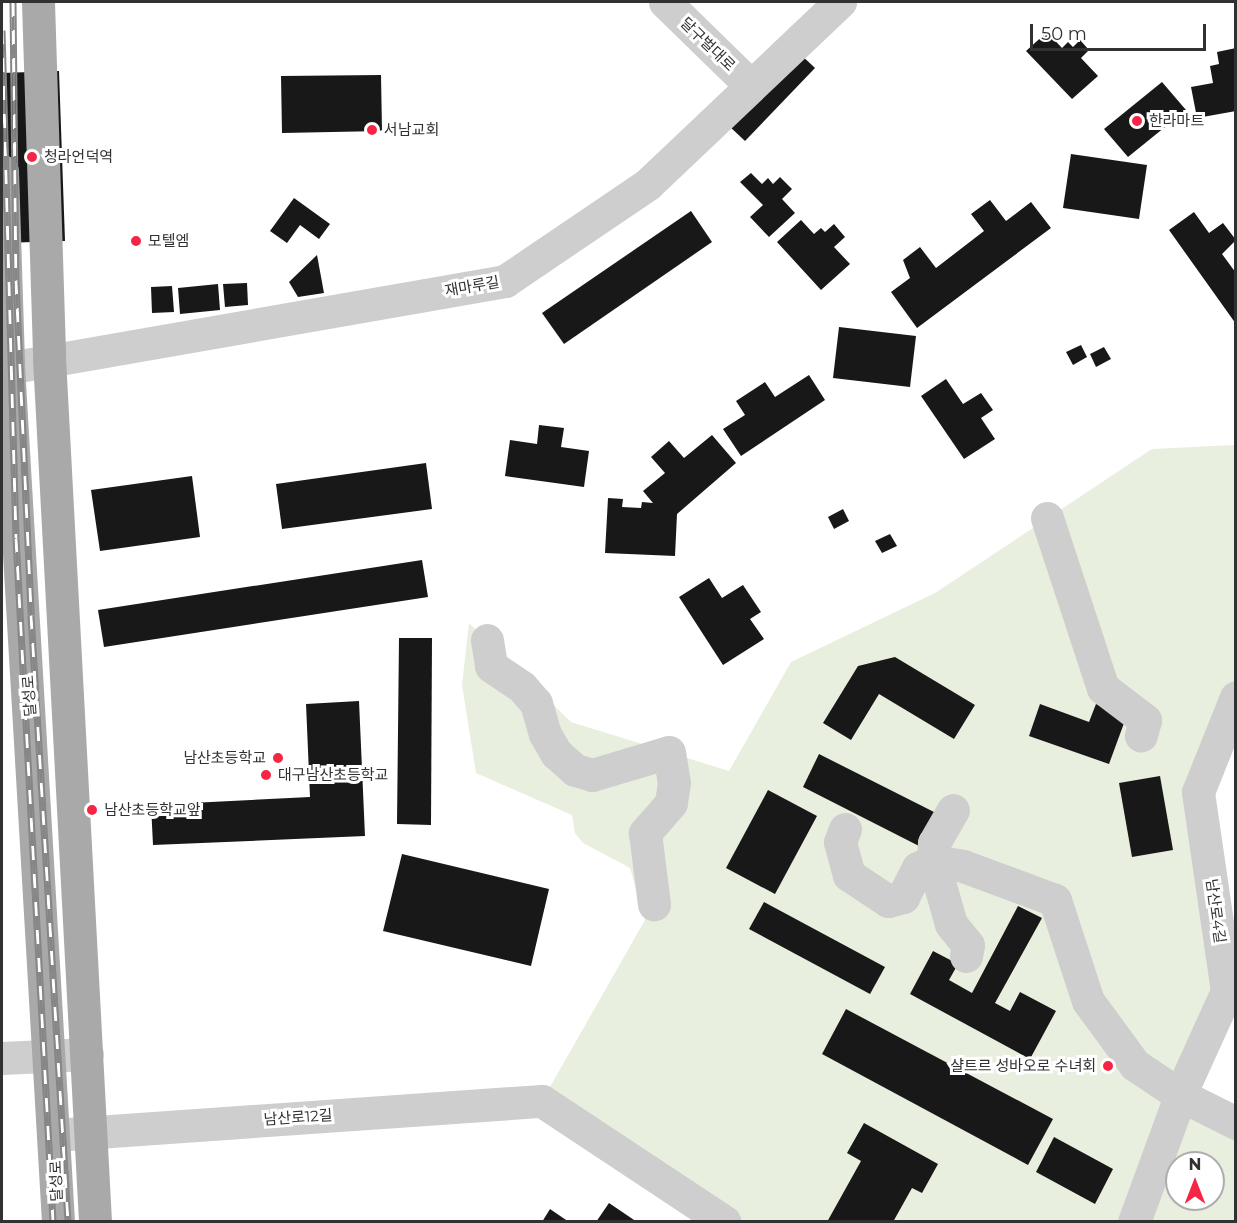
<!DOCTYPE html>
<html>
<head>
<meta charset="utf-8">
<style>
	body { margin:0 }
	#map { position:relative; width:1237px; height:1223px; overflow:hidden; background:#fff; font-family:Montserrat,"Noto Sans KR",sans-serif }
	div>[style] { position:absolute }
	.green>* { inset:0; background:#e9efde }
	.building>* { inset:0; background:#181818 }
	.minor>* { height:33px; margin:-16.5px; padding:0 16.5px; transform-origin:16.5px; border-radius:16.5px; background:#cecece }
	.major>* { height:33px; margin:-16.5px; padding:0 16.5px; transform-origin:16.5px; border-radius:16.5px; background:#a9a9a9 }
	.rail>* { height:7px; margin-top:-3.5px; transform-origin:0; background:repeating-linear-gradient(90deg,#fff 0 14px,#868686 0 28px); box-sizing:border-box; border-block:2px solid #868686 }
	.dots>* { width:16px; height:16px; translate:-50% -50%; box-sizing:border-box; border:3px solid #fff; border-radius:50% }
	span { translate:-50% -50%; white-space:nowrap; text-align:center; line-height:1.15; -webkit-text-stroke:6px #fff; paint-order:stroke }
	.street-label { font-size:15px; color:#313131 }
	.poi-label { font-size:15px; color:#313131 }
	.left { translate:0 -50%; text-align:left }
	.right { translate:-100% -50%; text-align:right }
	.frame { position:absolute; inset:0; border:3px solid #313131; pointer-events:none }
	.north { position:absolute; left:1165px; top:1151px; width:60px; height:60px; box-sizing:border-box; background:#fff; border:2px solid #adadad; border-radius:50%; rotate:0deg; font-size:16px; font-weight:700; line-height:24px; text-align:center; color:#313131 }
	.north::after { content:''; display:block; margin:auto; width:21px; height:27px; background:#f62546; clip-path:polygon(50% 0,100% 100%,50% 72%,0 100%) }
	.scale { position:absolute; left:1030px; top:24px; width:176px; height:27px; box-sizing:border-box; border:3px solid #313131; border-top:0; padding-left:8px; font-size:18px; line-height:21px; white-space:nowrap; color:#313131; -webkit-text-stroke:4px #fff; paint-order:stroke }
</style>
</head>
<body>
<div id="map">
	<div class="green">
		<div style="clip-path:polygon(evenodd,1235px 445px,1235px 697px,1198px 792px,1227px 991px,1186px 1098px,1235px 1123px,1235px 1221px,725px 1221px,542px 1101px,645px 920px,630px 868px,583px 843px,575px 833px,572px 815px,476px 773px,462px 685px,469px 623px,571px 722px,729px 771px,791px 662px,935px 593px,1152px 449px,1235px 445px,1177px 1163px,1213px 1163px,1213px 1199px,1177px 1199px,1177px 1163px)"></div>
	</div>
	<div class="building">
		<div style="clip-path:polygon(1047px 32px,1062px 48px,1068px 42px,1073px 47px,1080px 40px,1089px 50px,1081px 58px,1098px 76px,1072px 99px,1026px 51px)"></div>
		<div style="clip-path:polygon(1236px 48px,1236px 111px,1197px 118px,1191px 87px,1213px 83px,1210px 66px,1219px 64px,1217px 52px)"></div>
		<div style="clip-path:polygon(798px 52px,815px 68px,745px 141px,728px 125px)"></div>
		<div style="clip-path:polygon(59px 71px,65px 241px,2px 243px,2px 73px)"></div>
		<div style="clip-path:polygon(381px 75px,382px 131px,282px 133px,281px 76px)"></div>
		<div style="clip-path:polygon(1162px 82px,1186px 110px,1128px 157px,1104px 129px)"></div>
		<div style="clip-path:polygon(1071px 154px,1147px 165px,1139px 219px,1063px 208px)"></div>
		<div style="clip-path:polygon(751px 173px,762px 184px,768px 178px,773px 184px,780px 177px,792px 189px,782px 199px,795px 213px,769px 237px,750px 217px,763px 205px,740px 182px)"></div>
		<div style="clip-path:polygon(294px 198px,330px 224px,319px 239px,300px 225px,287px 243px,270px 231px)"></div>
		<div style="clip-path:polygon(990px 200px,1006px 221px,1031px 202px,1051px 228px,917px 328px,891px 292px,910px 278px,903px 260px,920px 247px,936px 268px,984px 231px,971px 214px)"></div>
		<div style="clip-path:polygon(691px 211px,712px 242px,564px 344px,542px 313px)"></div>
		<div style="clip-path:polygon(1194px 212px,1209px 233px,1223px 223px,1236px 240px,1222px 254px,1236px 273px,1236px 324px,1169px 230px)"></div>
		<div style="clip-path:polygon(801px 220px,814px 234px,821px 228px,825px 232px,834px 224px,845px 237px,834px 247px,850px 264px,821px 290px,777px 242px)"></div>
		<div style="clip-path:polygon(317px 255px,324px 293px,298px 297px,289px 282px)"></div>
		<div style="clip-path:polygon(247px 283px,248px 305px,225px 307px,223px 284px)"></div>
		<div style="clip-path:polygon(218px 284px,220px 310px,180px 314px,178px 288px)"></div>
		<div style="clip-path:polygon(172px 286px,174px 312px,152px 313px,151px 287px)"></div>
		<div style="clip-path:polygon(839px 327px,916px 336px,910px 387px,833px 378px)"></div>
		<div style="clip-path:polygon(1081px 345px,1087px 357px,1073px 365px,1066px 352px)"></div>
		<div style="clip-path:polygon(1104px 347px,1111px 359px,1096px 367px,1090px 354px)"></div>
		<div style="clip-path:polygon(809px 375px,825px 400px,741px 456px,723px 429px,745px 415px,736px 401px,765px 382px,775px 397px)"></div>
		<div style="clip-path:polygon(946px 379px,963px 404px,981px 393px,993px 410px,981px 418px,995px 439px,964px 459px,921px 396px)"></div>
		<div style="clip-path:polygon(539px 425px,564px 428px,561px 447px,589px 451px,584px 487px,505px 476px,510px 440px,537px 444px)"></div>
		<div style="clip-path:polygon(712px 435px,736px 463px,677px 514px,675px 556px,605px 553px,608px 498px,623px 499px,622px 507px,641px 508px,642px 502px,653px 503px,643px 491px,665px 473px,651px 457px,669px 441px,684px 458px)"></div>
		<div style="clip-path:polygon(426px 463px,432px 509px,282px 529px,276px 484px)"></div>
		<div style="clip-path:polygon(192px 476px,200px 537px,100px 551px,91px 490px)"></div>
		<div style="clip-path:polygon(843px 509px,849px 521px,834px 529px,828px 517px)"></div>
		<div style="clip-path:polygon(890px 534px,897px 546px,882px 553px,875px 541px)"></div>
		<div style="clip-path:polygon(422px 560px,428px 597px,104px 647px,98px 610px)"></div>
		<div style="clip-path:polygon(709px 578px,722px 598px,743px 585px,761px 612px,750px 619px,764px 639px,723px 665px,679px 597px)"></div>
		<div style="clip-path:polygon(399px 638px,432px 638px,431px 825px,397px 824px)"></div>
		<div style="clip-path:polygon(895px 657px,975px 705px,954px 739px,879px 694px,851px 740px,823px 723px,858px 666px)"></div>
		<div style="clip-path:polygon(359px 701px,365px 836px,153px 845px,151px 805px,310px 797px,306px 704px)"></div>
		<div style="clip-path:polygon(1040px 704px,1089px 722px,1096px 704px,1127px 715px,1109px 764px,1029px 736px)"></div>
		<div style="clip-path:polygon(819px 754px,936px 813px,919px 846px,803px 787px)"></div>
		<div style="clip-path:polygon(1160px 776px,1173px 850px,1132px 857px,1119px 783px)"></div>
		<div style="clip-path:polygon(768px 790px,817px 816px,775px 894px,726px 868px)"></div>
		<div style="clip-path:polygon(402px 854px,549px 889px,531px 966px,383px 931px)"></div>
		<div style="clip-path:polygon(764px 902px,885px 967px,870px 994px,749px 929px)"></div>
		<div style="clip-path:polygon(1018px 906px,1042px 918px,995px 1003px,1010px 1011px,1020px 992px,1056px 1011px,1030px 1059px,910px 994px,933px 951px,958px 964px,949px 980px,972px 993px)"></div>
		<div style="clip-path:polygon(846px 1009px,1053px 1119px,1028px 1165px,822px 1054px)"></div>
		<div style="clip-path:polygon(864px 1123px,938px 1164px,922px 1193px,912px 1188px,893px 1222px,827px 1222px,861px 1161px,847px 1153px)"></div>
		<div style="clip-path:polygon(1054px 1137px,1113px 1169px,1095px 1204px,1036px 1172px)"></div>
		<div style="clip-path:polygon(609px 1203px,637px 1222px,596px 1222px)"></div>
		<div style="clip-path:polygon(550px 1209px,569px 1222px,542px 1222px)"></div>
	</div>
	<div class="minor">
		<div style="left:665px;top:2px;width:120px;rotate:44.3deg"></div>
		<div style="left:2px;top:369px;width:511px;rotate:-9.92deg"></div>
		<div style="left:505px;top:281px;width:173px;rotate:-34.1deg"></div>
		<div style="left:648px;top:184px;width:265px;rotate:-43.5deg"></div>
		<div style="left:1047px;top:518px;width:179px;rotate:71.8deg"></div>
		<div style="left:1103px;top:688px;width:53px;rotate:37.3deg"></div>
		<div style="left:1145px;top:720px;width:16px;rotate:105deg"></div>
		<div style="left:487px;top:640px;width:26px;rotate:81deg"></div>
		<div style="left:491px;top:666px;width:37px;rotate:34deg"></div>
		<div style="left:522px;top:687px;width:21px;rotate:49deg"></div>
		<div style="left:536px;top:703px;width:32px;rotate:74deg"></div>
		<div style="left:545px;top:734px;width:22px;rotate:60deg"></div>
		<div style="left:556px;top:753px;width:25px;rotate:42deg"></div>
		<div style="left:575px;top:770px;width:18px;rotate:16deg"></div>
		<div style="left:592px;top:775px;width:80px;rotate:-16.6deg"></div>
		<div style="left:669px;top:752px;width:31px;rotate:81deg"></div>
		<div style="left:674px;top:783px;width:20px;rotate:99deg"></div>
		<div style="left:671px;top:803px;width:40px;rotate:131deg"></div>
		<div style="left:645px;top:833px;width:72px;rotate:82.8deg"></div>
		<div style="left:845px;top:829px;width:14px;rotate:111deg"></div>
		<div style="left:840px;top:842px;width:34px;rotate:75deg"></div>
		<div style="left:849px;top:875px;width:47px;rotate:33.7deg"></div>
		<div style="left:888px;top:901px;width:16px;rotate:-15deg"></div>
		<div style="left:903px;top:897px;width:33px;rotate:-63deg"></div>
		<div style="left:918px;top:868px;width:17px;rotate:-25deg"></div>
		<div style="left:933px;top:861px;width:18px;rotate:-87deg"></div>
		<div style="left:934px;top:843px;width:38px;rotate:-60deg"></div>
		<div style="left:966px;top:956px;width:11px;rotate:-80deg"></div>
		<div style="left:968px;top:945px;width:27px;rotate:-129deg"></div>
		<div style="left:951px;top:924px;width:66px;rotate:-105.9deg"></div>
		<div style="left:933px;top:861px;width:30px;rotate:9deg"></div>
		<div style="left:963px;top:866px;width:98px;rotate:20.3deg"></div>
		<div style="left:1055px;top:900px;width:106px;rotate:71.9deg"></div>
		<div style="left:1088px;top:1001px;width:79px;rotate:53.7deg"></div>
		<div style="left:1135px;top:1065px;width:54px;rotate:33.7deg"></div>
		<div style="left:1180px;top:1095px;width:63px;rotate:26.6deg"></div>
		<div style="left:2px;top:1058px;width:85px;rotate:-2.7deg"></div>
		<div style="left:54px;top:1135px;width:489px;rotate:-4deg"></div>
		<div style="left:542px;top:1101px;width:219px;rotate:33.5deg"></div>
		<div style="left:1134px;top:1222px;width:143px;rotate:-69.9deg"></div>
		<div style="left:1183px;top:1088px;width:107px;rotate:-65.6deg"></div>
		<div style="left:1227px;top:991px;width:201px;rotate:-98.3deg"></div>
		<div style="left:1198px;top:792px;width:102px;rotate:-68.2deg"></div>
	</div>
	<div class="major">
		<div style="left:38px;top:2px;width:356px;rotate:88.2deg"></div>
		<div style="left:49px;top:358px;width:865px;rotate:86.95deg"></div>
		<div style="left:2px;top:171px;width:194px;rotate:88.2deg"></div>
		<div style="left:8px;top:365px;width:858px;rotate:86.66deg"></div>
	</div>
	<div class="rail">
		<div style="left:13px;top:2px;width:278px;rotate:89.4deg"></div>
		<div style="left:16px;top:280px;width:335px;rotate:87.4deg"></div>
		<div style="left:31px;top:615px;width:608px;rotate:86.51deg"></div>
		<div style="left:2px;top:30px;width:508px;rotate:88.42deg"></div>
		<div style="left:16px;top:538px;width:685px;rotate:86.9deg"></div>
	</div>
	<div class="dots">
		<div style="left:1137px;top:121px;background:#f62546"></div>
		<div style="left:372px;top:130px;background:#f62546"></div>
		<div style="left:32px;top:157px;background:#f62546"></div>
		<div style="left:136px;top:241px;background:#f62546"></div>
		<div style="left:278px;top:758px;background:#f62546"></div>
		<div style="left:266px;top:775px;background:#f62546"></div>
		<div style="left:92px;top:810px;background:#f62546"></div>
		<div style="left:1108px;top:1066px;background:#f62546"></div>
	</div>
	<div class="street-label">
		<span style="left:708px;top:44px;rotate:44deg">달구벌대로</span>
		<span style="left:472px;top:286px;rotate:-10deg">재마루길</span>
		<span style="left:29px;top:696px;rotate:-94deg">달성로</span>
		<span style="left:1216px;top:911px;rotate:82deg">남산로4길</span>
		<span style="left:298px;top:1117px;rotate:-4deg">남산로12길</span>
		<span style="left:56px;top:1181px;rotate:-92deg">달성로</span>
	</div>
	<div class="poi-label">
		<span class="left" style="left:1149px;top:121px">한라마트</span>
		<span class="left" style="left:384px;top:130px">서남교회</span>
		<span class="left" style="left:44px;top:157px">청라언덕역</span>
		<span class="left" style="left:148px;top:241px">모텔엠</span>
		<span class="right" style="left:266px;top:758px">남산초등학교</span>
		<span class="left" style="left:278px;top:775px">대구남산초등학교</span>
		<span class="left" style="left:104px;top:810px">남산초등학교앞</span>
		<span class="right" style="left:1096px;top:1066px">샬트르 성바오로 수녀회</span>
	</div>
	<div class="frame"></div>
	<div class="north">N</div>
	<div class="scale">50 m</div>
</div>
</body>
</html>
